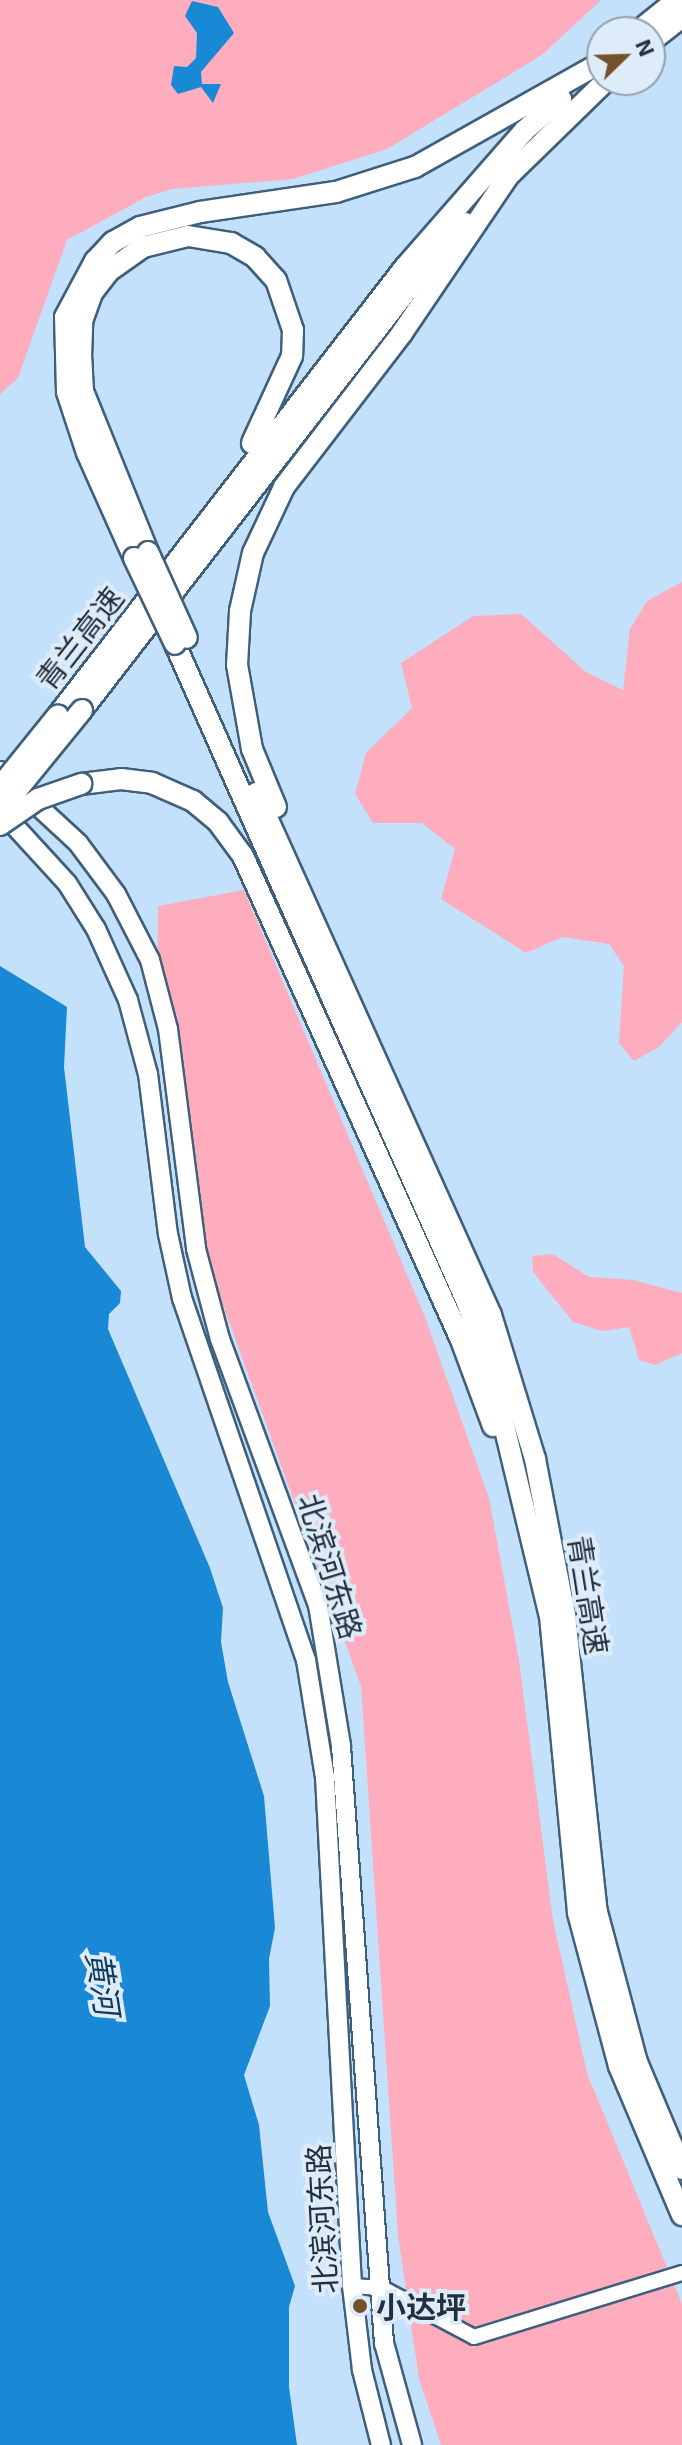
<!DOCTYPE html>
<html>
<head>
<meta charset="utf-8">
<style>
	body { margin:0 }
	#map { position:relative; width:682px; height:2445px; overflow:hidden; background:#c4e1fb; font-family:"Exo 2","Noto Sans SC",sans-serif }
	div>[style] { position:absolute }
	.green>* { inset:0; background:#feadbe }
	.water>* { inset:0; background:#1989d6 }
	.roads { filter:drop-shadow(2px 0 #3f5f7b) drop-shadow(-2px 0 #3f5f7b) drop-shadow(0 2px #3f5f7b) drop-shadow(0 -2px #3f5f7b) }
	.minor>* { height:14px; margin:-7px; padding:0 7px; transform-origin:7px; border-radius:7px; background:#fff }
	.major>* { height:18px; margin:-9px; padding:0 9px; transform-origin:9px; border-radius:9px; background:#fff }
	.highway>* { height:20px; margin:-10px; padding:0 10px; transform-origin:10px; border-radius:10px; background:#fff }
	.bridges { filter:drop-shadow(2px 0 #3f5f7b) drop-shadow(-2px 0 #3f5f7b) drop-shadow(0 2px #3f5f7b) drop-shadow(0 -2px #3f5f7b) }
	.highway-bridge>* { height:20px; margin:-10px; padding:0 10px; transform-origin:10px; border-radius:10px; background:#fff }
	.dots>* { width:22px; height:22px; translate:-50% -50%; box-sizing:border-box; border:4px solid #deecf9; border-radius:50% }
	span { translate:-50% -50%; white-space:nowrap; text-align:center; line-height:1.15; -webkit-text-stroke:8px #deecf9; paint-order:stroke }
	.street-label { font-size:30px; color:#22303d }
	.poi-label { font-size:30px; color:#22303d; font-weight:700 }
	.left { translate:0 -50%; text-align:left }
	.water-label { font-size:32px; color:#123b5b; font-style:italic }
	.north { position:absolute; left:586px; top:16px; width:80px; height:80px; box-sizing:border-box; background:#deecf9; border:2px solid #93a1ae; border-radius:50%; rotate:67deg; font-size:22px; font-weight:700; line-height:32px; text-align:center; color:#22303d }
	.north::after { content:''; display:block; margin:auto; width:28px; height:36px; background:#75512b; clip-path:polygon(50% 0,100% 100%,50% 72%,0 100%) }
</style>
</head>
<body>
<div id="map">
	<div class="green">
		<div style="clip-path:polygon(0 0,601px 0,542px 55px,387px 149px,293px 179px,172px 189px,146px 197px,67px 240px,18px 378px,0 394px)"></div>
		<div style="clip-path:polygon(682px 582px,682px 1022px,659px 1047px,634px 1061px,619px 1043px,624px 966px,609px 944px,562px 937px,526px 953px,441px 899px,455px 849px,422px 823px,373px 823px,355px 794px,366px 753px,412px 708px,401px 663px,473px 616px,521px 614px,586px 672px,623px 690px,630px 629px,647px 601px)"></div>
		<div style="clip-path:polygon(244px 890px,425px 1317px,489px 1498px,519px 1660px,553px 1920px,587px 2073px,682px 2304px,682px 2445px,441px 2445px,419px 2379px,398px 2235px,361px 1686px,206px 1258px,157px 990px,158px 906px)"></div>
		<div style="clip-path:polygon(553px 1254px,589px 1277px,633px 1280px,682px 1293px,682px 1353px,655px 1365px,639px 1360px,629px 1327px,602px 1331px,573px 1322px,533px 1272px,532px 1256px)"></div>
	</div>
	<div class="water">
		<div style="clip-path:polygon(192px 1px,218px 7px,234px 33px,201px 72px,202px 84px,221px 84px,213px 103px,201px 87px,178px 94px,171px 85px,174px 66px,187px 67px,196px 58px,197px 33px,185px 16px)"></div>
		<div style="clip-path:polygon(0 966px,67px 1007px,64px 1067px,85px 1247px,121px 1291px,120px 1303px,109px 1314px,108px 1329px,210px 1568px,223px 1608px,221px 1642px,228px 1682px,264px 1796px,275px 1928px,269px 1959px,270px 2006px,244px 2075px,259px 2125px,268px 2212px,295px 2286px,289px 2307px,289px 2387px,297px 2445px,0 2445px)"></div>
	</div>
	<div class="roads">
		<div class="minor">
			<div style="left:352px;top:2286px;width:30px;rotate:4deg"></div>
			<div style="left:382px;top:2288px;width:104px;rotate:28deg"></div>
			<div style="left:474px;top:2337px;width:218px;rotate:-17.1deg"></div>
		</div>
		<div class="major">
			<div style="left:0;top:771px;width:106px;rotate:42.7deg"></div>
			<div style="left:78px;top:843px;width:64px;rotate:53.3deg"></div>
			<div style="left:116px;top:894px;width:74px;rotate:62.7deg"></div>
			<div style="left:150px;top:960px;width:71px;rotate:75.4deg"></div>
			<div style="left:168px;top:1029px;width:222px;rotate:82.7deg"></div>
			<div style="left:196px;top:1249px;width:93px;rotate:75.1deg"></div>
			<div style="left:220px;top:1339px;width:283px;rotate:69.8deg"></div>
			<div style="left:318px;top:1605px;width:143px;rotate:80.7deg"></div>
			<div style="left:341px;top:1746px;width:599px;rotate:85.88deg"></div>
			<div style="left:384px;top:2343px;width:106px;rotate:74.6deg"></div>
			<div style="left:0;top:810px;width:99px;rotate:47.5deg"></div>
			<div style="left:67px;top:883px;width:54px;rotate:57.8deg"></div>
			<div style="left:96px;top:929px;width:78px;rotate:65.7deg"></div>
			<div style="left:128px;top:1000px;width:77px;rotate:74.9deg"></div>
			<div style="left:148px;top:1074px;width:161px;rotate:82.9deg"></div>
			<div style="left:168px;top:1234px;width:66px;rotate:77.7deg"></div>
			<div style="left:182px;top:1298px;width:383px;rotate:71.1deg"></div>
			<div style="left:306px;top:1660px;width:119px;rotate:80.8deg"></div>
			<div style="left:325px;top:1777px;width:510px;rotate:86.96deg"></div>
			<div style="left:352px;top:2286px;width:85px;rotate:83.2deg"></div>
			<div style="left:362px;top:2370px;width:77px;rotate:75.8deg"></div>
		</div>
		<div class="highway">
			<div style="left:637px;top:32px;width:51px;rotate:-38.7deg"></div>
			<div style="left:650px;top:42px;width:41px;rotate:-38deg"></div>
			<div style="left:503px;top:181px;width:145px;rotate:-44.2deg"></div>
			<div style="left:148px;top:552px;width:174px;rotate:-112deg"></div>
			<div style="left:83px;top:391px;width:33px;rotate:-93deg"></div>
			<div style="left:81px;top:358px;width:37px;rotate:-88deg"></div>
			<div style="left:82px;top:321px;width:30px;rotate:-70deg"></div>
			<div style="left:92px;top:293px;width:28px;rotate:-52deg"></div>
			<div style="left:109px;top:271px;width:42px;rotate:-35.2deg"></div>
			<div style="left:143px;top:247px;width:46px;rotate:-13.7deg"></div>
			<div style="left:188px;top:236px;width:44px;rotate:9.2deg"></div>
			<div style="left:231px;top:243px;width:28px;rotate:30deg"></div>
			<div style="left:255px;top:257px;width:31px;rotate:48deg"></div>
			<div style="left:276px;top:280px;width:53px;rotate:71.2deg"></div>
			<div style="left:293px;top:330px;width:26px;rotate:92deg"></div>
			<div style="left:292px;top:356px;width:96px;rotate:114.7deg"></div>
			<div style="left:134px;top:558px;width:115px;rotate:-114.1deg"></div>
			<div style="left:87px;top:453px;width:64px;rotate:-108.2deg"></div>
			<div style="left:67px;top:392px;width:75px;rotate:-91.5deg"></div>
			<div style="left:65px;top:317px;width:64px;rotate:-61.8deg"></div>
			<div style="left:95px;top:261px;width:26px;rotate:-47deg"></div>
			<div style="left:113px;top:242px;width:31px;rotate:-29deg"></div>
			<div style="left:140px;top:227px;width:62px;rotate:-14deg"></div>
			<div style="left:200px;top:212px;width:137px;rotate:-8.4deg"></div>
			<div style="left:336px;top:192px;width:83px;rotate:-17.6deg"></div>
			<div style="left:415px;top:167px;width:214px;rotate:-29.3deg"></div>
			<div style="left:175px;top:644px;width:718px;rotate:66.08deg"></div>
			<div style="left:466px;top:1300px;width:71px;rotate:70.3deg"></div>
			<div style="left:490px;top:1367px;width:256px;rotate:76.5deg"></div>
			<div style="left:550px;top:1616px;width:298px;rotate:84.6deg"></div>
			<div style="left:578px;top:1913px;width:158px;rotate:75deg"></div>
			<div style="left:619px;top:2066px;width:162px;rotate:67.1deg"></div>
			<div style="left:82px;top:710px;width:549px;rotate:-52.25deg"></div>
			<div style="left:418px;top:276px;width:71px;rotate:-48.4deg"></div>
			<div style="left:58px;top:715px;width:567px;rotate:-52.24deg"></div>
			<div style="left:405px;top:267px;width:181px;rotate:-48.8deg"></div>
			<div style="left:524px;top:131px;width:49px;rotate:-40.9deg"></div>
			<div style="left:81px;top:784px;width:40px;rotate:-7.1deg"></div>
			<div style="left:121px;top:779px;width:31px;rotate:7deg"></div>
			<div style="left:152px;top:783px;width:45px;rotate:23.7deg"></div>
			<div style="left:193px;top:801px;width:33px;rotate:40deg"></div>
			<div style="left:218px;top:822px;width:42px;rotate:53.7deg"></div>
			<div style="left:243px;top:856px;width:531px;rotate:65.75deg"></div>
			<div style="left:461px;top:1340px;width:92px;rotate:69.6deg"></div>
			<div style="left:256px;top:793px;width:572px;rotate:65.76deg"></div>
			<div style="left:491px;top:1315px;width:151px;rotate:73deg"></div>
			<div style="left:535px;top:1459px;width:159px;rotate:79.1deg"></div>
			<div style="left:565px;top:1615px;width:299px;rotate:83.9deg"></div>
			<div style="left:597px;top:1912px;width:155px;rotate:75.1deg"></div>
			<div style="left:637px;top:2062px;width:116px;rotate:67.2deg"></div>
			<div style="left:276px;top:807px;width:63px;rotate:-112.5deg"></div>
			<div style="left:252px;top:749px;width:85px;rotate:-100.1deg"></div>
			<div style="left:237px;top:665px;width:54px;rotate:-86.8deg"></div>
			<div style="left:240px;top:611px;width:59px;rotate:-77.4deg"></div>
			<div style="left:253px;top:553px;width:73px;rotate:-64.8deg"></div>
			<div style="left:284px;top:487px;width:194px;rotate:-52.5deg"></div>
			<div style="left:402px;top:333px;width:194px;rotate:-55.9deg"></div>
		</div>
	</div>
	<div class="bridges">
		<div class="highway-bridge">
			<div style="left:148px;top:552px;width:94px;rotate:65.6deg"></div>
			<div style="left:134px;top:558px;width:95px;rotate:64.5deg"></div>
			<div style="left:0;top:787px;width:92px;rotate:-51.1deg"></div>
			<div style="left:0;top:811px;width:130px;rotate:-50.9deg"></div>
			<div style="left:0;top:825px;width:46px;rotate:-34.4deg"></div>
			<div style="left:38px;top:799px;width:46px;rotate:-19.2deg"></div>
		</div>
	</div>
	<div class="dots">
		<div style="left:360px;top:2306px;background:#75512b"></div>
	</div>
	<div class="street-label">
		<span style="left:79px;top:638px;rotate:-52deg">青兰高速</span>
		<span style="left:331px;top:1566px;rotate:73deg">北滨河东路</span>
		<span style="left:589px;top:1595px;rotate:81deg">青兰高速</span>
		<span style="left:321px;top:2219px;rotate:-93deg">北滨河东路</span>
	</div>
	<div class="poi-label">
		<span class="left" style="left:376px;top:2306px">小达坪</span>
	</div>
	<div class="water-label">
		<span style="left:104px;top:1983px;rotate:81deg">黄河</span>
	</div>
	<div class="north">N</div>
</div>
</body>
</html>
